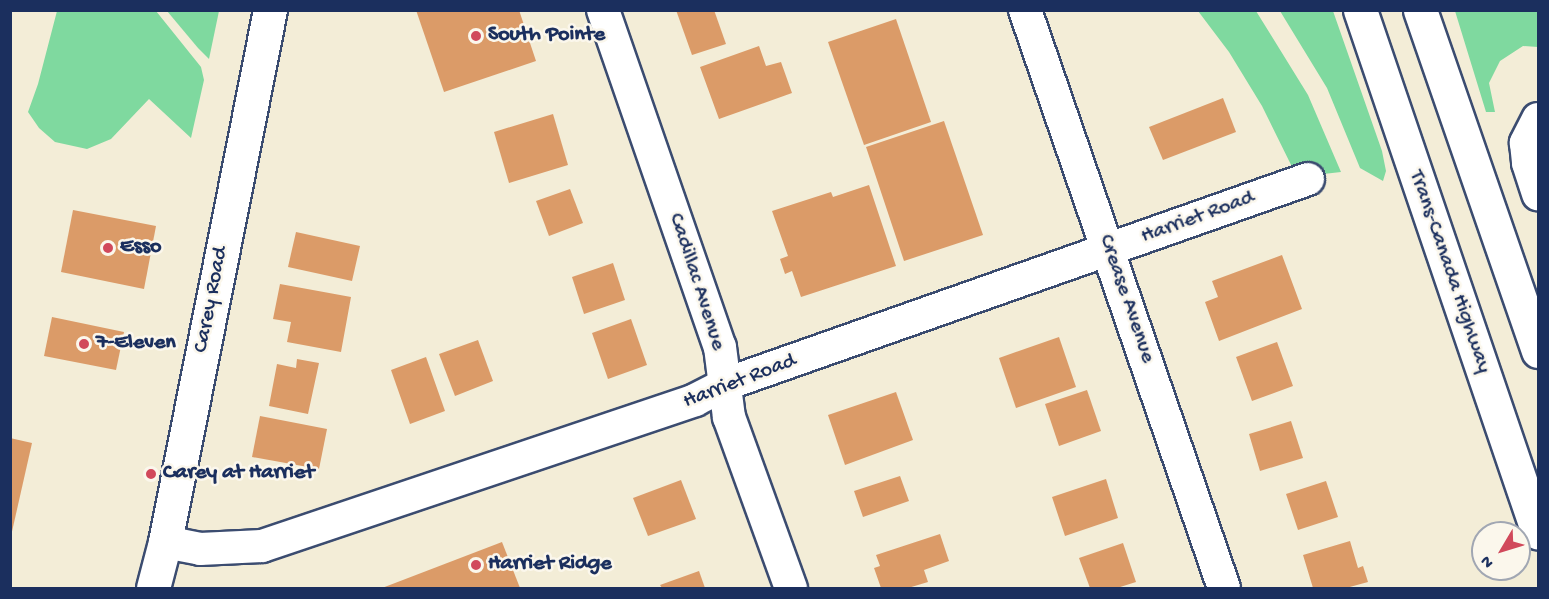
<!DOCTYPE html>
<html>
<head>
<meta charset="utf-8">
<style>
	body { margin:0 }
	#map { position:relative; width:1549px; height:599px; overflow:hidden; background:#f3edd7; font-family:"Gochi Hand",sans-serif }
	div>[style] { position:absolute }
	.green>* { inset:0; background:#7fd99f }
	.building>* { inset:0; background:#db9b68 }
	.roads { filter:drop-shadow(2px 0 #3b4c70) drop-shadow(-2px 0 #3b4c70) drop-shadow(0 2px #3b4c70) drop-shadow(0 -2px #3b4c70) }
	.minor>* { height:32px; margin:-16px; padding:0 16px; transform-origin:16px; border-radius:16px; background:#fff }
	.tertiary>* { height:33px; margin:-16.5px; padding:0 16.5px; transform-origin:16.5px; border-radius:16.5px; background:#fff }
	.trunk>* { height:33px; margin:-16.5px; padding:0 16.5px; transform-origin:16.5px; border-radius:16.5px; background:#fff }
	.dots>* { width:16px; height:16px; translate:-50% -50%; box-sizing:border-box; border:3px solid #fbf7ec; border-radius:50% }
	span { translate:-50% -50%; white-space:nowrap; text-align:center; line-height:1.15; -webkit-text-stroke:5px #fbf7ec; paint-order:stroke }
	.poi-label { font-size:22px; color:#1b2f5e; font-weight:700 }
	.left { translate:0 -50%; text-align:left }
	.street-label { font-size:22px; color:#1b2f5e }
	.frame { position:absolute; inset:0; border:12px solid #1b2f5e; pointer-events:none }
	.north { position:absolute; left:1471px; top:521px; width:60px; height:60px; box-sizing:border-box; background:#fbf7ec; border:2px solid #a1a7b3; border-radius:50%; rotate:232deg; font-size:16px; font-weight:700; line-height:24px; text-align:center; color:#1b2f5e }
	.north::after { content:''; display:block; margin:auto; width:21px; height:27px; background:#d1495b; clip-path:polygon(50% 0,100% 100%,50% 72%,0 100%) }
</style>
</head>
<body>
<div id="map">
	<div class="green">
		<div style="clip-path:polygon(57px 11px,156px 11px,201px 67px,204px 80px,191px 138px,149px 99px,111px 139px,87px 149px,55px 142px,39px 128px,28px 112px,38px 84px)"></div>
		<div style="clip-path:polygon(167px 11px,219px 11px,209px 59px,198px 48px)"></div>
		<div style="clip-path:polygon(1198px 11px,1256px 11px,1308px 95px,1341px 172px,1297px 177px,1262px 106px,1229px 52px)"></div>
		<div style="clip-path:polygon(1280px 11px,1333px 11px,1382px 151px,1386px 171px,1383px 181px,1360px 168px,1327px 88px)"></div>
		<div style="clip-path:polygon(1455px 11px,1538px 11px,1538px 47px,1523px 46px,1500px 61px,1489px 83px,1495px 112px,1486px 112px)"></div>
	</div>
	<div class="building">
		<div style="clip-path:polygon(416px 10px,519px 10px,536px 61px,444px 92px)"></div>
		<div style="clip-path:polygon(676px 10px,714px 10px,726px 44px,692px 55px)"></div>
		<div style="clip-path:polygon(896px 19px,931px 122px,864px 145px,828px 42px)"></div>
		<div style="clip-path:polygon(759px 46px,766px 66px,781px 62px,792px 93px,719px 119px,700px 67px)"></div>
		<div style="clip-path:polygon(1223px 98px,1236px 132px,1163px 160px,1149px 127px)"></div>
		<div style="clip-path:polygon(553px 114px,568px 165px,509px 183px,494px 132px)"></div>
		<div style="clip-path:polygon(944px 121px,983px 235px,904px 261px,866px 147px)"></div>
		<div style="clip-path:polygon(869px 185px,896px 266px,801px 297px,792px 271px,785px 274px,780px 259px,788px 256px,772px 211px,831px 192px,833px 197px)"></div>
		<div style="clip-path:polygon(570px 189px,583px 223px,549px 236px,536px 201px)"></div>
		<div style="clip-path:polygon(73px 210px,156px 226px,144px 289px,61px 272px)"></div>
		<div style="clip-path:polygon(296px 232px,360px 246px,352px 281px,288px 267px)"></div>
		<div style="clip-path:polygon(1282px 255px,1302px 309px,1219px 341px,1205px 302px,1218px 297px,1212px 281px)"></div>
		<div style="clip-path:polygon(613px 263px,625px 300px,584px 314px,572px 277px)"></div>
		<div style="clip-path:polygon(280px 284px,351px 297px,341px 352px,287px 342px,291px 322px,273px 319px)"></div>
		<div style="clip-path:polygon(52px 317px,124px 332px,116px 370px,44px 356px)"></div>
		<div style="clip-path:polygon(631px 319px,647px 365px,608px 379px,592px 333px)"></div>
		<div style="clip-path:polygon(1059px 337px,1076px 387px,1016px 408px,999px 358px)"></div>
		<div style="clip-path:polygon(478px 340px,493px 381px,455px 396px,439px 354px)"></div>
		<div style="clip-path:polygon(1277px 342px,1293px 386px,1252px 401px,1236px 357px)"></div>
		<div style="clip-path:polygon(426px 357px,445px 411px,410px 424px,391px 370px)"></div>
		<div style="clip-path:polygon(297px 359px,319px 363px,308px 414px,269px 406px,277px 364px,296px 368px)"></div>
		<div style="clip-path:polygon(1087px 390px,1101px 431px,1059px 446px,1045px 404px)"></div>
		<div style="clip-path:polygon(896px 392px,913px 440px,845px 465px,828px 415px)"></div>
		<div style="clip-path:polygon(260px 416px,327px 429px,319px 469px,252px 457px)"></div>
		<div style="clip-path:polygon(1291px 421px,1303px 458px,1260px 471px,1249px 434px)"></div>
		<div style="clip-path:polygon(10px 438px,32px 443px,11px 536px,10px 536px)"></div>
		<div style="clip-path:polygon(900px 476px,909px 501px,863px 517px,854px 491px)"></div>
		<div style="clip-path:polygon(1106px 479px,1118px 518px,1065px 536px,1052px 497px)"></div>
		<div style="clip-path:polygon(681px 480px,696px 519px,648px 536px,633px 498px)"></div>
		<div style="clip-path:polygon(1326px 481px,1338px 517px,1298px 530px,1286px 494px)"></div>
		<div style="clip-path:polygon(940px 534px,949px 561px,924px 570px,928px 582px,908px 588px,881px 588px,874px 568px,880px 566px,876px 555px)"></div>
		<div style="clip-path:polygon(1350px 541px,1358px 568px,1363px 566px,1368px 582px,1346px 588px,1313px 588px,1303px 555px)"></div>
		<div style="clip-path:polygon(502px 542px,520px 588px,382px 588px)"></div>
		<div style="clip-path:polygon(1123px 543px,1136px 582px,1117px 588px,1090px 588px,1079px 558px)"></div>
		<div style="clip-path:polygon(699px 571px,705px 588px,662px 588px,660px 585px)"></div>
	</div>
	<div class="roads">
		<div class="minor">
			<div style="left:603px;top:10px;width:357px;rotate:70.9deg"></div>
			<div style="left:720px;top:347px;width:71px;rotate:82.7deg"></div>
			<div style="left:729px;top:417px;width:182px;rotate:70.1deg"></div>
			<div style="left:1025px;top:10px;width:611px;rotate:71deg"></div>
			<div style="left:1538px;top:119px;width:27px;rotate:117deg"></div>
			<div style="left:1526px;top:143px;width:20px;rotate:84deg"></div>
			<div style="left:1528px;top:163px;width:33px;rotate:72deg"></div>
			<div style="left:165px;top:542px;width:36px;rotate:11deg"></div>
			<div style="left:200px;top:549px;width:62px;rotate:-2.8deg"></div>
			<div style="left:262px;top:546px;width:457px;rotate:-18.6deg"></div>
			<div style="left:695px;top:400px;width:35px;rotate:-27deg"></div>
			<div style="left:726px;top:384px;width:617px;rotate:-19.4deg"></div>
		</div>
		<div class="tertiary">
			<div style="left:153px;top:588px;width:48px;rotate:-75.4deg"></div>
			<div style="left:165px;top:542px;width:542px;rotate:-78.84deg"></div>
		</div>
		<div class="trunk">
			<div style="left:1360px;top:10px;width:552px;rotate:71.2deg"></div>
			<div style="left:1420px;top:10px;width:361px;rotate:70.9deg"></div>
		</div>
	</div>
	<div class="dots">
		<div style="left:476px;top:36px;background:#d1495b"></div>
		<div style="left:108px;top:248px;background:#d1495b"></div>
		<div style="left:84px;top:344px;background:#d1495b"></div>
		<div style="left:151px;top:474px;background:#d1495b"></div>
		<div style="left:476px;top:565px;background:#d1495b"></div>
	</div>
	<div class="poi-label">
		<span class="left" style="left:488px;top:36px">South Pointe</span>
		<span class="left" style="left:120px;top:248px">Esso</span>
		<span class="left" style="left:96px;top:344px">7-Eleven</span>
		<span class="left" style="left:163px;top:474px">Carey at Harriet</span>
		<span class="left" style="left:488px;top:565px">Harriet Ridge</span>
	</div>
	<div class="street-label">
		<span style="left:1198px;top:218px;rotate:-20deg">Harriet Road</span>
		<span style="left:1449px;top:272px;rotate:71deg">Trans-Canada Highway</span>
		<span style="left:696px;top:282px;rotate:72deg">Cadillac Avenue</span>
		<span style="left:1126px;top:299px;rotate:71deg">Crease Avenue</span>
		<span style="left:212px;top:300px;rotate:-79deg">Carey Road</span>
		<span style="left:740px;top:382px;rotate:-21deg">Harriet Road</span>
	</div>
	<div class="frame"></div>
	<div class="north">N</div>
</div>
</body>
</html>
